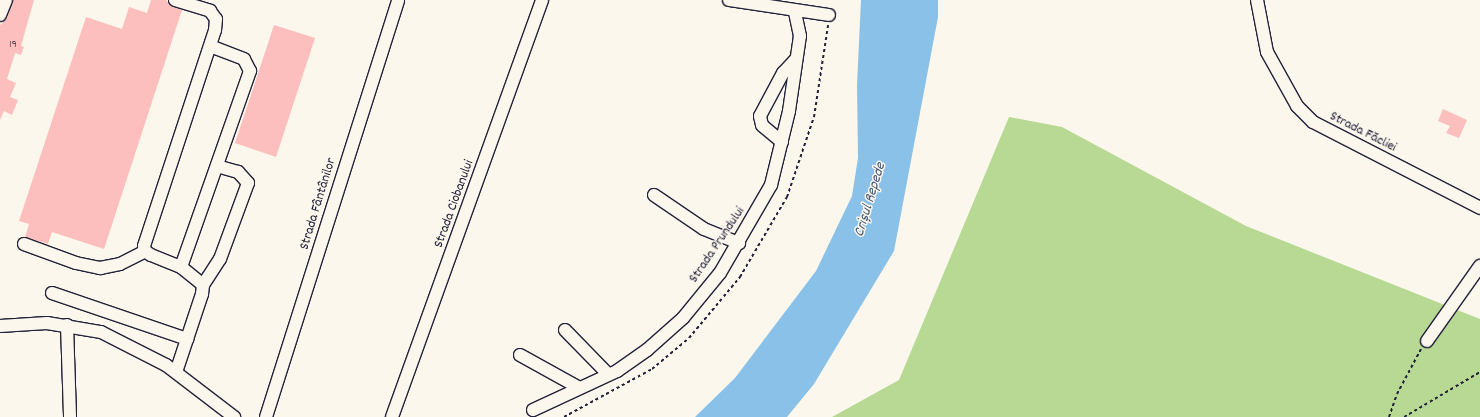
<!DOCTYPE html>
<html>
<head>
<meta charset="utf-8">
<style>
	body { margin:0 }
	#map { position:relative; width:1480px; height:417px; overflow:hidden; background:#fbf7ec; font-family:Dekko,sans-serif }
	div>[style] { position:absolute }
	.green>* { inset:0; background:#b7d993 }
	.water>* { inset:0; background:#8ac1e8 }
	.building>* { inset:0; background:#fcbfbd }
	.path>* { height:2px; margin-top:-1px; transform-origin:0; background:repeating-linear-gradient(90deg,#22223b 0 3px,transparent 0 6px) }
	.roads { filter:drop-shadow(1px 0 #22223b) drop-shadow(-1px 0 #22223b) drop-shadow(0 1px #22223b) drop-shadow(0 -1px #22223b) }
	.minor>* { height:12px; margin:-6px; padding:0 6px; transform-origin:6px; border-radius:6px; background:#fbf7ec }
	span { translate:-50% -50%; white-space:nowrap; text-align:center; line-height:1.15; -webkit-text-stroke:3px #fbf7ec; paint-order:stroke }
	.number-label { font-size:12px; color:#58495c }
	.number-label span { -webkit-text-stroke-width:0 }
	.street-label { font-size:14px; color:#22223b }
	.water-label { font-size:15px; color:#465a78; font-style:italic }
</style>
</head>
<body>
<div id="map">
	<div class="green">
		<div style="clip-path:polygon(1009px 117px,1062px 127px,1246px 226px,1480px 319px,1480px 417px,832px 417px,899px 380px)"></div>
	</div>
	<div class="water">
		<div style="clip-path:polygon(861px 0,938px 0,938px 17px,894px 251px,814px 384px,787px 417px,695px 417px,735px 378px,816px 271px,852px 196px,858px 158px,857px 85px)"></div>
	</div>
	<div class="building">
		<div style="clip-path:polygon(13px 0,34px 0,21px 46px,24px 47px,21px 55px,15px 53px,7px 79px,16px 83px,10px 97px,18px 100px,12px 115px,4px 111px,0 120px,0 25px,7px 18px)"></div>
		<div style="clip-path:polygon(151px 0,166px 0,172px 7px,182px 10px,104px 249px,52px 232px,48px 244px,25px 237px,29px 224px,19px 221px,86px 17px,122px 29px,129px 7px,147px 13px)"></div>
		<div style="clip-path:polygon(274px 25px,315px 38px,276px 157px,235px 143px)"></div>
		<div style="clip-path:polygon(1443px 109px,1467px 120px,1459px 138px,1446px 133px,1450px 126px,1438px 121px)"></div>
	</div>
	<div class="path">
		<div style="left:564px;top:417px;width:100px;rotate:-28.6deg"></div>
		<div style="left:652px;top:369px;width:48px;rotate:-40deg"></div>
		<div style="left:689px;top:338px;width:80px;rotate:-50.1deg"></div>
		<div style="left:740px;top:277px;width:93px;rotate:-59.6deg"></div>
		<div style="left:787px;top:197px;width:84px;rotate:-71.4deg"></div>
		<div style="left:814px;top:117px;width:93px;rotate:-81.3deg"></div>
		<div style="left:1389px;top:417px;width:24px;rotate:-71deg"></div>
		<div style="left:1397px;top:394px;width:51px;rotate:-61.9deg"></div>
		<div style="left:1404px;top:417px;width:88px;rotate:-30.6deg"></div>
	</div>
	<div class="roads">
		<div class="minor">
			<div style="left:175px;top:0;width:37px;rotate:17deg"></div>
			<div style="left:210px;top:11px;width:10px;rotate:53deg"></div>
			<div style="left:216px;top:19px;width:11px;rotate:95deg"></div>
			<div style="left:215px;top:30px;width:227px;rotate:108.2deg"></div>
			<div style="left:144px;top:246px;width:5px;rotate:79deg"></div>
			<div style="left:145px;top:251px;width:7px;rotate:34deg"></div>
			<div style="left:151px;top:255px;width:32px;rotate:22deg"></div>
			<div style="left:181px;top:267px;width:28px;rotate:39deg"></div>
			<div style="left:203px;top:285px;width:9px;rotate:96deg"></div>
			<div style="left:202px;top:294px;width:82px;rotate:108.4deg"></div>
			<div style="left:729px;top:0;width:101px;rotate:8.5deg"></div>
			<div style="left:1257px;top:0;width:53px;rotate:79.1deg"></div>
			<div style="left:1267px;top:52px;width:62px;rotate:60.9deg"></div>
			<div style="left:1297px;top:106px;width:23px;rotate:45deg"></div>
			<div style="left:1313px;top:122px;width:188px;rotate:27.2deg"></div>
			<div style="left:0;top:15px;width:16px;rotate:-68deg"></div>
			<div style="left:782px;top:142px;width:26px;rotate:-140deg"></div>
			<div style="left:762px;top:125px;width:9px;rotate:-103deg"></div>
			<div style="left:760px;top:116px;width:49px;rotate:-61.9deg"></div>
			<div style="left:783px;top:73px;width:18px;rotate:-47deg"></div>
			<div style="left:654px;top:195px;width:60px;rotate:34.2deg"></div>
			<div style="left:704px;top:229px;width:38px;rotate:22deg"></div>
			<div style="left:24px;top:244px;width:55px;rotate:20.1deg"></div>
			<div style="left:76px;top:263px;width:25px;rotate:12deg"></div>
			<div style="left:100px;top:268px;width:20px;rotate:-11deg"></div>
			<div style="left:120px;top:264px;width:28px;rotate:-27deg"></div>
			<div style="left:181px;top:267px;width:208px;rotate:-70.6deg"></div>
			<div style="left:250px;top:71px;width:13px;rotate:-117deg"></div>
			<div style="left:244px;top:59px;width:36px;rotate:-159deg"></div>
			<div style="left:203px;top:285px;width:31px;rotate:-57deg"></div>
			<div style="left:220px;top:259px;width:81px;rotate:-69.8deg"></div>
			<div style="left:248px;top:183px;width:15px;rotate:-132deg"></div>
			<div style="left:238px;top:172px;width:22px;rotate:-164deg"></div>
			<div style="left:52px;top:293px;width:143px;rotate:18.8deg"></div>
			<div style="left:67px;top:325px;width:92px;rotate:88.1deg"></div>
			<div style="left:0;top:326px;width:47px;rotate:-3.7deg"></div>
			<div style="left:47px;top:323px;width:55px;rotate:9.5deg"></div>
			<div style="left:101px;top:332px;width:73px;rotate:26.9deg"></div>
			<div style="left:166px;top:365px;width:86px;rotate:37.4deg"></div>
			<div style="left:565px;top:330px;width:62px;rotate:45.7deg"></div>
			<div style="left:1427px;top:341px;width:92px;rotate:-54.8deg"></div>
			<div style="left:520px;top:355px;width:66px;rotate:28.9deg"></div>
			<div style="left:533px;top:410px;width:93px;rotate:-24.9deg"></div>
			<div style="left:617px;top:371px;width:37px;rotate:-35deg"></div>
			<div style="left:647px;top:350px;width:48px;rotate:-41.6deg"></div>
			<div style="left:683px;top:318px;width:58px;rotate:-50.6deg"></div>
			<div style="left:720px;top:273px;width:102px;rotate:-59.9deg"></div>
			<div style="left:771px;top:185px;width:76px;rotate:-76.3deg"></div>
			<div style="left:789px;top:111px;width:76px;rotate:-81.7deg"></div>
			<div style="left:800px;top:36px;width:25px;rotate:-102deg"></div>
			<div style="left:266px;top:417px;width:437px;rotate:-72.4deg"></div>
			<div style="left:392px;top:417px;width:443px;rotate:-70.2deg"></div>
		</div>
	</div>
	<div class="number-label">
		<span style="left:13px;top:45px">19</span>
	</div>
	<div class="street-label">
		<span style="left:1363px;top:132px;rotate:27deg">Strada Făcliei</span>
		<span style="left:318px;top:204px;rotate:-73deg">Strada Fântânilor</span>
		<span style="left:454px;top:204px;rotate:-70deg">Strada Ciobanului</span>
		<span style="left:717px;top:245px;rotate:-56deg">Strada Prundului</span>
	</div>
	<div class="water-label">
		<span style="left:871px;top:200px;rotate:-73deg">Crișul Repede</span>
	</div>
</div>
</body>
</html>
